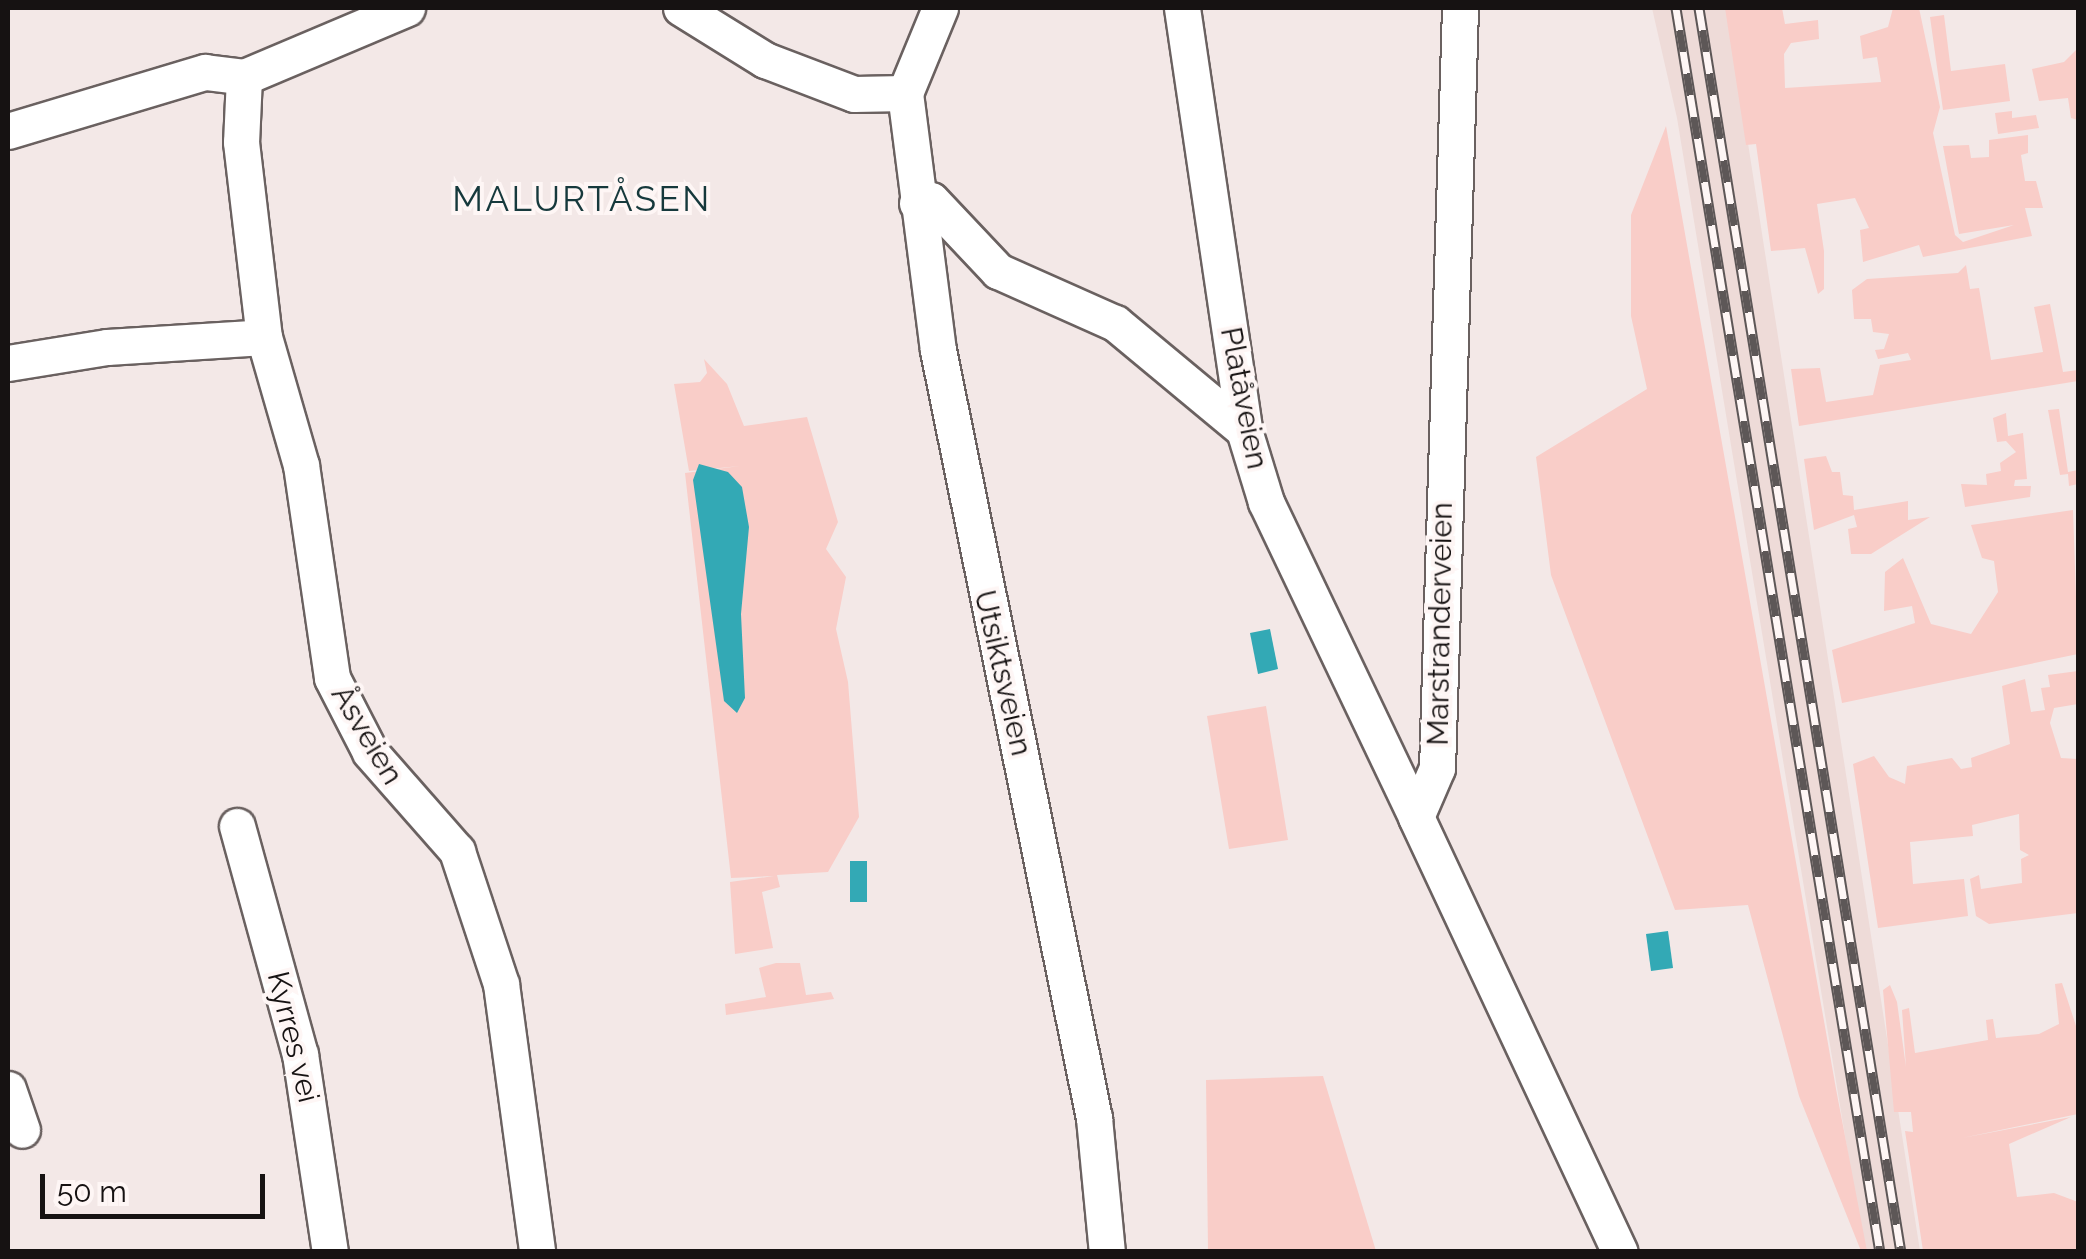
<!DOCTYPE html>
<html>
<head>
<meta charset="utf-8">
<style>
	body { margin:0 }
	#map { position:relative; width:2086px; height:1259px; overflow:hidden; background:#f3e8e7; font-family:Raleway,sans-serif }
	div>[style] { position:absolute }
	.built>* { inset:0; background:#eedbd8 }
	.green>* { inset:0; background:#f9cdc8 }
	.water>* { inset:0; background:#33a9b5 }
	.roads { filter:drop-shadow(2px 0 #6a6160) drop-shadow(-2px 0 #6a6160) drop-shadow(0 2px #6a6160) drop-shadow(0 -2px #6a6160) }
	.street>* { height:35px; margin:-17.5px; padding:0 17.5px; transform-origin:17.5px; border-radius:17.5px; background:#fff }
	.rail>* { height:11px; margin-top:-5.5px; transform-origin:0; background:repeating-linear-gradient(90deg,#fef6f5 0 22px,#5d5757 0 44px); box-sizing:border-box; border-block:2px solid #5d5757 }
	span { translate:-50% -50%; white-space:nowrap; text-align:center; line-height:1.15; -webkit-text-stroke:8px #fef6f5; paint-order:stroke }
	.street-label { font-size:30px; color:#161212 }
	.quarter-label { font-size:35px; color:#16393c; letter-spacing:2.5px }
	.frame { position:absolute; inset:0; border:10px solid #161212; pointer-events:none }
	.scale { position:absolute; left:40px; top:1174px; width:225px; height:45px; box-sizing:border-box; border:5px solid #161212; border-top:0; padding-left:12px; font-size:30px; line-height:35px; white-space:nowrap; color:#161212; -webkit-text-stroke:8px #fef6f5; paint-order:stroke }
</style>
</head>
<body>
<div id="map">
	<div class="built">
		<div style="clip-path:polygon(1652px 8px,1727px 8px,1920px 1251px,1864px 1251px,1677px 118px)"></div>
	</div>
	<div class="green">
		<div style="clip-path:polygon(1725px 8px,1782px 8px,1785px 24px,1818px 20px,1819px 39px,1791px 43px,1784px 54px,1785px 88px,1881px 82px,1877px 57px,1863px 59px,1860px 36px,1888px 27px,1893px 8px,1919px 8px,1940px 107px,1933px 133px,1955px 235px,1963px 242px,2014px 225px,1959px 234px,1943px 146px,1969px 145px,1971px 158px,1989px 157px,1989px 140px,2028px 135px,2028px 153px,2021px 155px,2025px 181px,2036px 181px,2043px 208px,2025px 208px,2032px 236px,1923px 257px,1919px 245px,1863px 262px,1860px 230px,1869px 228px,1855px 198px,1817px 204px,1824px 251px,1824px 289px,1818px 294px,1805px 248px,1771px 251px,1756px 144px,1746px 145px)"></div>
		<div style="clip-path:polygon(1944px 15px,1951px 71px,2005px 64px,2010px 101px,1943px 110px,1930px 17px)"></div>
		<div style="clip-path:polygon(2078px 48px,2078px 120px,2071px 118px,2068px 98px,2039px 101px,2032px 69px,2064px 62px)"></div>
		<div style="clip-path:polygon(2012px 111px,2012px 118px,2036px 115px,2039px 128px,1998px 134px,1995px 113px)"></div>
		<div style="clip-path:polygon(1666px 126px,1836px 1089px,1867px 1251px,1861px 1251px,1799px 1096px,1748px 905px,1675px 910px,1551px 575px,1536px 457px,1647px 389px,1631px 316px,1631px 215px)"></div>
		<div style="clip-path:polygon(1966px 265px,1970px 289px,1979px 288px,1991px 360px,2043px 352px,2034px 307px,2050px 304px,2063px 372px,2078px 370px,2078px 381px,1799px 426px,1791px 369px,1820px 368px,1826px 402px,1873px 395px,1880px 365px,1911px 360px,1908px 353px,1878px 359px,1875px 350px,1884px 349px,1889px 334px,1873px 332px,1871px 319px,1854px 319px,1852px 290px,1867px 279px,1958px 273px)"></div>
		<div style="clip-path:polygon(704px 359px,727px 384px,744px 426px,807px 417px,838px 522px,826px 549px,846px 577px,836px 629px,848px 682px,859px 817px,828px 872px,777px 875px,780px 887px,762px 892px,773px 948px,735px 954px,730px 882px,774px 876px,731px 878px,685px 473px,740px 466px,689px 471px,674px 384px,700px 382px,707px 373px)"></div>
		<div style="clip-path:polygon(2059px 409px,2068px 472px,2078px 470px,2078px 484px,2069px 486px,2068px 474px,2060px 475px,2048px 410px)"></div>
		<div style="clip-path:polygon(2006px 413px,2008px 436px,2023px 433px,2027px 479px,2015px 480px,2014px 486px,2031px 486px,2030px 497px,1965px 507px,1961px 484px,1987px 485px,1986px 474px,2001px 471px,2000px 463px,2016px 452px,2006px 441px,1997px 442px,1993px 418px)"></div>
		<div style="clip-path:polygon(1826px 456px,1832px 472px,1840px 472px,1843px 495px,1853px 496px,1854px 510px,1908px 501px,1908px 520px,1930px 517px,1871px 554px,1851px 554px,1848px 529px,1857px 527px,1854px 515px,1814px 530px,1804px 459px)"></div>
		<div style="clip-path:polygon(2073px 510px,2078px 654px,1842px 703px,1832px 650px,1915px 623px,1912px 606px,1884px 611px,1885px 572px,1903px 558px,1931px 624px,1971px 634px,1998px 592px,1994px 561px,1982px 558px,1971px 525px)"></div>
		<div style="clip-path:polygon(2078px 671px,2078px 704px,2054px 708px,2050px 723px,2061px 758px,2078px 759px,2078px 913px,1989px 924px,1976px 916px,1970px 879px,1979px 875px,1981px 889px,2022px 883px,2021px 859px,2029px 855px,2020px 850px,2019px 814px,1972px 825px,1973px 836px,1910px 842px,1913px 884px,1964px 879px,1968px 916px,1878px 928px,1853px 764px,1874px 756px,1889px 777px,1905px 784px,1907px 766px,1952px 758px,1961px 769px,1972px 767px,1971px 758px,2010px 744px,2002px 686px,2025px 679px,2031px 712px,2045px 710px,2041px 688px,2050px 687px,2048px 675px)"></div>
		<div style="clip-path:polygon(1266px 706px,1288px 840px,1229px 849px,1207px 716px)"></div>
		<div style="clip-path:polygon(776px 963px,800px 963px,806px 995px,831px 992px,834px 999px,726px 1015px,725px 1004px,766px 997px,759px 968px)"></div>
		<div style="clip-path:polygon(2062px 983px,2078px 1032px,2078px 1114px,1962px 1138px,2071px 1117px,2009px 1144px,2017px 1197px,2054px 1193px,2078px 1202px,2078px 1251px,1923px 1251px,1905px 1131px,1913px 1132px,1911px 1112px,1894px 1112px,1883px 990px,1890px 985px,1897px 1002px,1906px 1067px,1902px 1010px,1909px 1008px,1915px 1053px,1988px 1040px,1986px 1020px,1993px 1019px,1996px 1038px,2039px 1034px,2059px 1024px,2055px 984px)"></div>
		<div style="clip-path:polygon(1323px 1076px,1376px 1251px,1208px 1251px,1206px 1080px)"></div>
	</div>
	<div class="water">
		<div style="clip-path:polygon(699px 464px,728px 472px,742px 487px,749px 527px,741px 614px,745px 698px,737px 713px,724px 701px,693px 480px)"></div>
		<div style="clip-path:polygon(1270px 629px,1278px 669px,1258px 674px,1250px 633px)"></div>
		<div style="clip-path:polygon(850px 861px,867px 861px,867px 902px,850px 902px)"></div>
		<div style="clip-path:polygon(1668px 931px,1673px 968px,1651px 971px,1646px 934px)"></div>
	</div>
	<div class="roads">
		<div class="street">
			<div style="left:681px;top:8px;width:99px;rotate:31.8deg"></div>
			<div style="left:765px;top:60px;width:95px;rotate:20.9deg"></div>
			<div style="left:854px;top:94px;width:51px;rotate:-1.1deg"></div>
			<div style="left:905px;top:93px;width:92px;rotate:-67.6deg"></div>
			<div style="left:1182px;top:8px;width:427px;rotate:81.6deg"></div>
			<div style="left:1244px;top:430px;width:75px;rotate:73deg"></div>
			<div style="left:1266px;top:502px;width:349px;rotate:64.5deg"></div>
			<div style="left:1460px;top:8px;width:760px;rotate:91.73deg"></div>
			<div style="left:1437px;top:768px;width:53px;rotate:113.2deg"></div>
			<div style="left:1416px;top:817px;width:480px;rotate:64.9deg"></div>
			<div style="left:244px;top:77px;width:65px;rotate:92.6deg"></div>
			<div style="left:241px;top:142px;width:196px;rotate:83.3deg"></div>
			<div style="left:264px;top:337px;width:133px;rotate:73.9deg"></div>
			<div style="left:301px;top:465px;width:215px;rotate:81.7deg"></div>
			<div style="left:332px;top:678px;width:83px;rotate:62.8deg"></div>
			<div style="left:370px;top:752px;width:132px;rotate:48.7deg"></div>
			<div style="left:457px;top:851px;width:140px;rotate:71.7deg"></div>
			<div style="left:501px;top:984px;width:270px;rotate:82.3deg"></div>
			<div style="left:905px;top:93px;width:259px;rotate:82.7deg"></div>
			<div style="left:938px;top:350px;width:784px;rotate:78.52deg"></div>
			<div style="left:1094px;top:1118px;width:135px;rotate:84.5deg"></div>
			<div style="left:8px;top:131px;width:206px;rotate:-16.7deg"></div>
			<div style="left:205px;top:72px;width:39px;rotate:7deg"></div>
			<div style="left:244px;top:77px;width:177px;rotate:-22.9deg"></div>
			<div style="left:917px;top:203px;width:14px;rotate:-12deg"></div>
			<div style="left:931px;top:200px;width:98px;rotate:46.7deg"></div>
			<div style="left:998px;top:271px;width:128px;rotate:24deg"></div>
			<div style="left:1115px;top:323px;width:168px;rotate:39.7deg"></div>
			<div style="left:8px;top:363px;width:100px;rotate:-9.2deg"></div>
			<div style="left:107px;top:347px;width:157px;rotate:-3.6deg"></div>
			<div style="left:237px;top:826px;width:237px;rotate:74.6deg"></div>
			<div style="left:300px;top:1054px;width:200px;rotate:81.4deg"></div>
			<div style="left:8px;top:1089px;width:43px;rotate:71.1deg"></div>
		</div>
	</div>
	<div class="rail">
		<div style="left:1676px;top:8px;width:1261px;rotate:80.69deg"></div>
		<div style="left:1699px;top:8px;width:1260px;rotate:80.78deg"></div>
	</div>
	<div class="street-label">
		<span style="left:1244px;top:398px;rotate:79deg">Platåveien</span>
		<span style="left:1440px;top:624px;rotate:-89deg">Marstranderveien</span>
		<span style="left:1003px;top:673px;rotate:77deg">Utsiktsveien</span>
		<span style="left:367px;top:735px;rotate:59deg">Åsveien</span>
		<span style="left:293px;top:1037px;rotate:76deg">Kyrres vei</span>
	</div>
	<div class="quarter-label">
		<span style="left:582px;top:199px">MALURTÅSEN</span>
	</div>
	<div class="frame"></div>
	<div class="scale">50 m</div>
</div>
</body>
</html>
